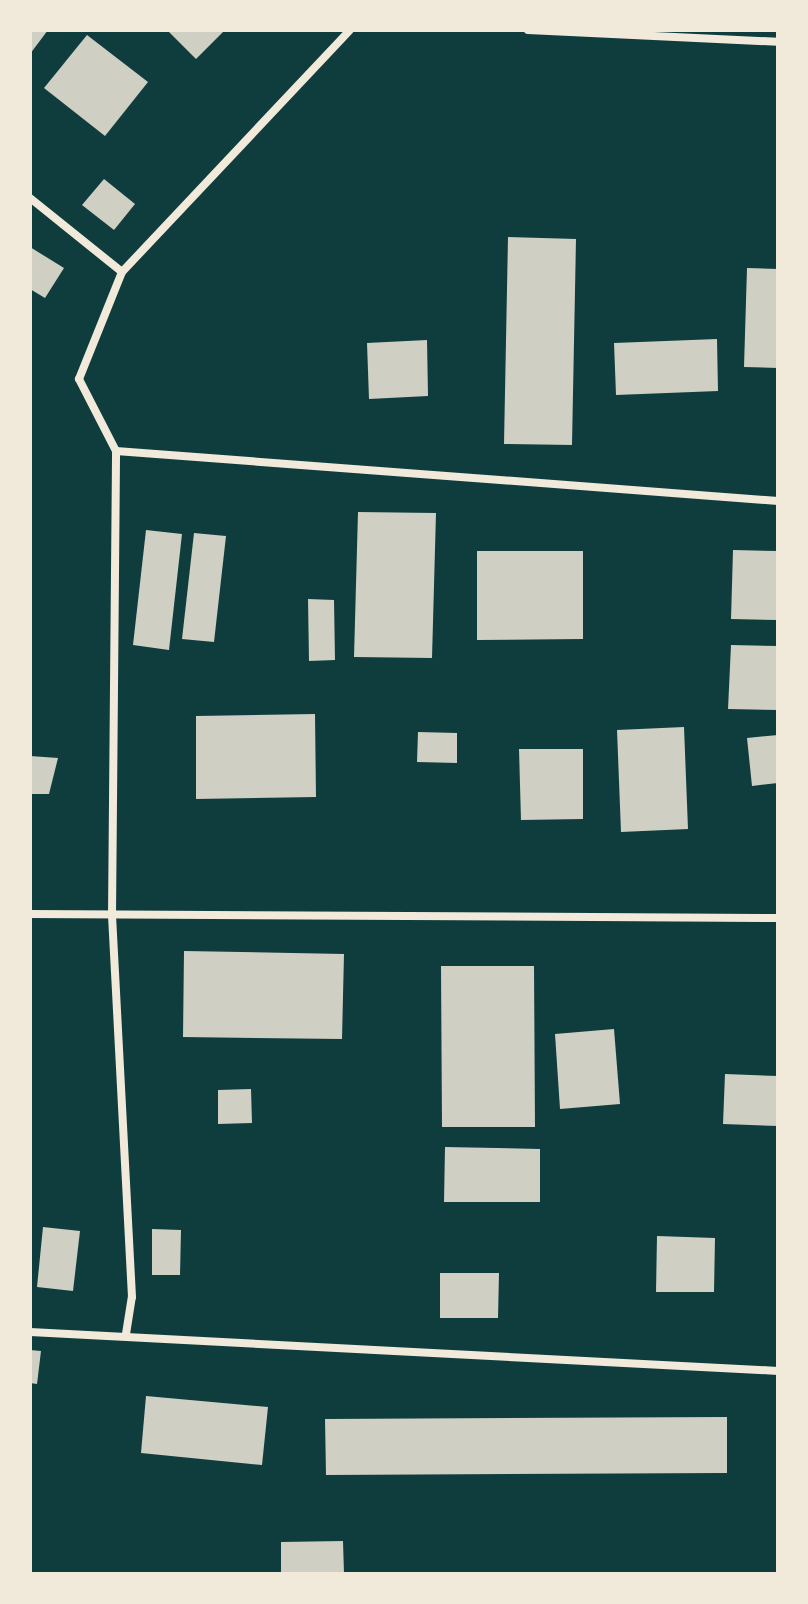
<!DOCTYPE html>
<html>
<head>
<meta charset="utf-8">
<style>
	body { margin:0 }
	#map { position:relative; width:808px; height:1604px; overflow:hidden; background:#0f3d3e; font-family:"Fira Sans Condensed",sans-serif }
	div>[style] { position:absolute }
	.building>* { inset:0; background:#cfcfc3 }
	.minor>* { height:8px; margin:-4px; padding:0 4px; transform-origin:4px; border-radius:4px; background:#f1e9da }
	span { translate:-50% -50%; white-space:nowrap; text-align:center; line-height:1.15; -webkit-text-stroke:8px #f1e9da; paint-order:stroke }
	.frame { position:absolute; inset:0; border:32px solid #f1e9da; pointer-events:none }
</style>
</head>
<body>
<div id="map">
	<div class="building">
		<div style="clip-path:polygon(30px 30px,48px 30px,30px 54px)"></div>
		<div style="clip-path:polygon(167px 30px,225px 30px,196px 59px)"></div>
		<div style="clip-path:polygon(87px 35px,148px 82px,105px 136px,44px 88px)"></div>
		<div style="clip-path:polygon(104px 179px,135px 204px,114px 230px,82px 205px)"></div>
		<div style="clip-path:polygon(508px 237px,576px 239px,572px 445px,504px 444px)"></div>
		<div style="clip-path:polygon(30px 247px,64px 268px,45px 298px,30px 289px)"></div>
		<div style="clip-path:polygon(747px 268px,778px 269px,778px 368px,744px 367px)"></div>
		<div style="clip-path:polygon(717px 339px,718px 391px,616px 395px,614px 343px)"></div>
		<div style="clip-path:polygon(427px 340px,428px 396px,369px 399px,367px 343px)"></div>
		<div style="clip-path:polygon(358px 512px,436px 513px,432px 658px,354px 657px)"></div>
		<div style="clip-path:polygon(146px 530px,182px 534px,169px 650px,133px 645px)"></div>
		<div style="clip-path:polygon(194px 533px,226px 536px,214px 642px,182px 639px)"></div>
		<div style="clip-path:polygon(733px 550px,778px 551px,778px 620px,731px 619px)"></div>
		<div style="clip-path:polygon(477px 551px,583px 551px,583px 639px,477px 640px)"></div>
		<div style="clip-path:polygon(308px 599px,334px 600px,335px 660px,309px 661px)"></div>
		<div style="clip-path:polygon(731px 645px,778px 646px,778px 710px,728px 709px)"></div>
		<div style="clip-path:polygon(315px 714px,316px 797px,196px 799px,196px 716px)"></div>
		<div style="clip-path:polygon(684px 727px,688px 829px,621px 832px,617px 730px)"></div>
		<div style="clip-path:polygon(418px 732px,457px 733px,457px 763px,417px 762px)"></div>
		<div style="clip-path:polygon(778px 735px,778px 783px,752px 786px,747px 738px)"></div>
		<div style="clip-path:polygon(519px 749px,583px 749px,583px 819px,521px 820px)"></div>
		<div style="clip-path:polygon(30px 756px,58px 758px,49px 794px,30px 794px)"></div>
		<div style="clip-path:polygon(184px 951px,344px 954px,342px 1039px,183px 1037px)"></div>
		<div style="clip-path:polygon(441px 966px,534px 966px,535px 1127px,442px 1127px)"></div>
		<div style="clip-path:polygon(614px 1029px,620px 1104px,560px 1109px,555px 1034px)"></div>
		<div style="clip-path:polygon(725px 1074px,778px 1076px,778px 1126px,723px 1124px)"></div>
		<div style="clip-path:polygon(251px 1089px,252px 1123px,218px 1124px,218px 1090px)"></div>
		<div style="clip-path:polygon(445px 1147px,540px 1149px,540px 1202px,444px 1202px)"></div>
		<div style="clip-path:polygon(43px 1227px,80px 1231px,73px 1291px,37px 1287px)"></div>
		<div style="clip-path:polygon(152px 1229px,181px 1230px,180px 1275px,152px 1275px)"></div>
		<div style="clip-path:polygon(657px 1236px,715px 1238px,714px 1292px,656px 1292px)"></div>
		<div style="clip-path:polygon(440px 1273px,499px 1273px,498px 1318px,440px 1318px)"></div>
		<div style="clip-path:polygon(30px 1350px,41px 1351px,37px 1384px,30px 1383px)"></div>
		<div style="clip-path:polygon(146px 1396px,268px 1407px,262px 1465px,141px 1453px)"></div>
		<div style="clip-path:polygon(727px 1417px,727px 1473px,326px 1475px,325px 1419px)"></div>
		<div style="clip-path:polygon(343px 1541px,344px 1574px,281px 1574px,281px 1542px)"></div>
	</div>
	<div class="minor">
		<div style="left:528px;top:30px;width:250px;rotate:2.7deg"></div>
		<div style="left:30px;top:198px;width:118px;rotate:38.8deg"></div>
		<div style="left:116px;top:451px;width:664px;rotate:4.32deg"></div>
		<div style="left:30px;top:914px;width:748px;rotate:0.31deg"></div>
		<div style="left:30px;top:1332px;width:749px;rotate:2.98deg"></div>
		<div style="left:126px;top:1334px;width:37px;rotate:-81deg"></div>
		<div style="left:132px;top:1297px;width:382px;rotate:-93deg"></div>
		<div style="left:112px;top:916px;width:465px;rotate:-89.5deg"></div>
		<div style="left:116px;top:451px;width:81px;rotate:-117.2deg"></div>
		<div style="left:79px;top:379px;width:115px;rotate:-68.1deg"></div>
		<div style="left:122px;top:272px;width:332px;rotate:-46.7deg"></div>
	</div>
	<div class="frame"></div>
</div>
</body>
</html>
